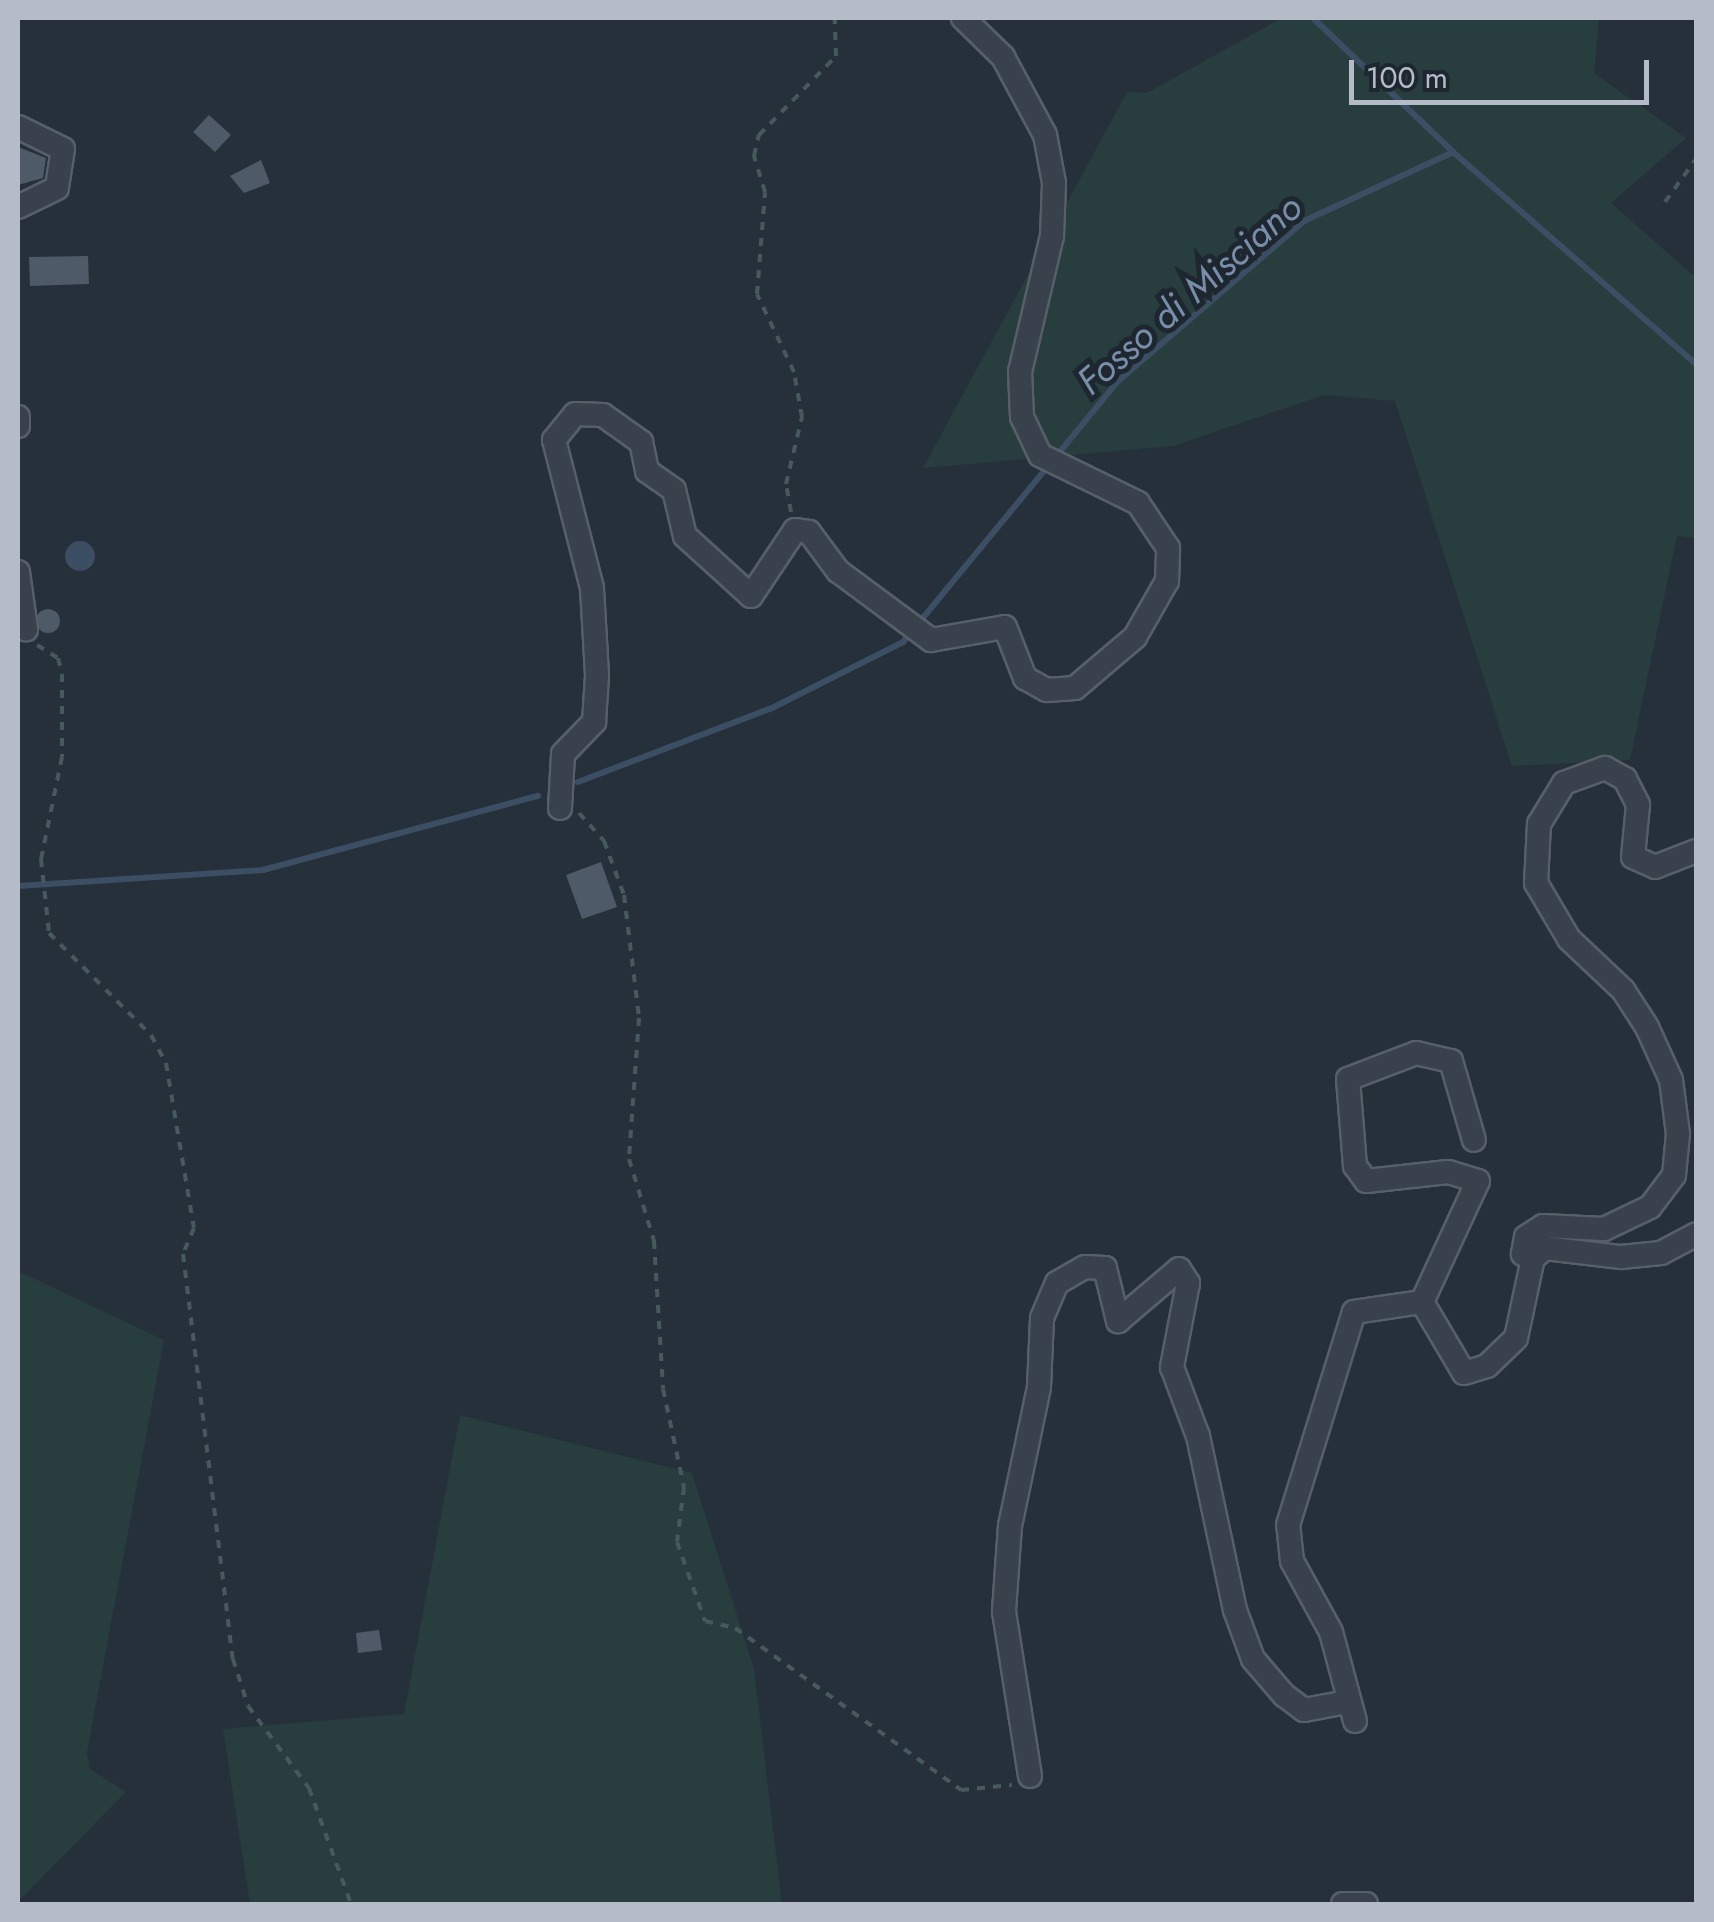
<!DOCTYPE html>
<html>
<head>
<meta charset="utf-8">
<style>
	body { margin:0 }
	#map { position:relative; width:1714px; height:1922px; overflow:hidden; background:#25303b; font-family:Jost,sans-serif }
	div>[style] { position:absolute }
	.green>* { inset:0; background:#283d3d }
	.water>* { inset:0; background:#3c4e63 }
	.round { border-radius:50% }
	.stream>* { height:6px; margin:-3px; padding:0 3px; transform-origin:3px; border-radius:3px; background:#3c4e63 }
	.building>* { inset:0; background:#4e5a67 }
	.path>* { height:4px; margin-top:-2px; transform-origin:0; background:repeating-linear-gradient(90deg,#475a5b 0 8px,transparent 0 16px) }
	.roads { filter:drop-shadow(2px 0 #575f69) drop-shadow(-2px 0 #575f69) drop-shadow(0 2px #575f69) drop-shadow(0 -2px #575f69) }
	.street>* { height:22px; margin:-11px; padding:0 11px; transform-origin:11px; border-radius:11px; background:#39414c }
	span { translate:-50% -50%; white-space:nowrap; text-align:center; line-height:1.15; -webkit-text-stroke:10px #1e2630; paint-order:stroke }
	.water-label { font-size:38px; color:#788ea8; font-style:italic }
	.frame { position:absolute; inset:0; border:20px solid #b5bcc7; pointer-events:none }
	.scale { position:absolute; left:1349px; top:60px; width:300px; height:45px; box-sizing:border-box; border:5px solid #b5bcc7; border-top:0; padding-left:12px; font-size:30px; line-height:35px; white-space:nowrap; color:#b5bcc7; -webkit-text-stroke:8px #1e2630; paint-order:stroke }
</style>
</head>
<body>
<div id="map">
	<div class="green">
		<div style="clip-path:polygon(1282px 18px,1599px 18px,1594px 73px,1686px 138px,1611px 203px,1696px 278px,1696px 538px,1677px 536px,1630px 760px,1512px 766px,1395px 401px,1324px 395px,1173px 446px,923px 468px,1127px 92px,1147px 93px)"></div>
		<div style="clip-path:polygon(18px 1271px,164px 1340px,87px 1752px,90px 1769px,126px 1792px,18px 1902px)"></div>
		<div style="clip-path:polygon(460px 1415px,692px 1473px,754px 1669px,782px 1904px,250px 1904px,223px 1729px,404px 1714px)"></div>
	</div>
	<div class="water">
		<div class="round" style="left:65px;top:541px;width:30px;height:30px"></div>
	</div>
	<div class="stream">
		<div style="left:1313px;top:18px;width:194px;rotate:43.7deg"></div>
		<div style="left:578px;top:782px;width:210px;rotate:-20.9deg"></div>
		<div style="left:774px;top:707px;width:144px;rotate:-26.7deg"></div>
		<div style="left:903px;top:642px;width:337px;rotate:-50.5deg"></div>
		<div style="left:1117px;top:382px;width:247px;rotate:-40.7deg"></div>
		<div style="left:1304px;top:221px;width:164px;rotate:-24.8deg"></div>
		<div style="left:1453px;top:152px;width:322px;rotate:41.1deg"></div>
		<div style="left:18px;top:886px;width:246px;rotate:-3.7deg"></div>
		<div style="left:263px;top:870px;width:285px;rotate:-15.1deg"></div>
	</div>
	<div class="building">
		<div style="clip-path:polygon(209px 115px,231px 135px,215px 152px,193px 132px)"></div>
		<div style="clip-path:polygon(18px 147px,46px 158px,43px 178px,18px 185px)"></div>
		<div style="clip-path:polygon(261px 160px,270px 183px,244px 193px,230px 176px)"></div>
		<div style="clip-path:polygon(88px 256px,89px 284px,30px 286px,29px 257px)"></div>
		<div class="round" style="left:36px;top:609px;width:24px;height:24px"></div>
		<div style="clip-path:polygon(601px 862px,617px 907px,582px 919px,566px 875px)"></div>
		<div style="clip-path:polygon(379px 1630px,382px 1650px,358px 1653px,356px 1633px)"></div>
	</div>
	<div class="path">
		<div style="left:1665px;top:202px;width:53px;rotate:-54.2deg"></div>
		<div style="left:791px;top:512px;width:28px;rotate:-100deg"></div>
		<div style="left:786px;top:484px;width:69px;rotate:-76.6deg"></div>
		<div style="left:802px;top:417px;width:46px;rotate:-100.1deg"></div>
		<div style="left:794px;top:372px;width:86px;rotate:-115.4deg"></div>
		<div style="left:757px;top:294px;width:102px;rotate:-85.5deg"></div>
		<div style="left:765px;top:192px;width:38px;rotate:-107deg"></div>
		<div style="left:754px;top:156px;width:22px;rotate:-77deg"></div>
		<div style="left:759px;top:135px;width:110px;rotate:-45.7deg"></div>
		<div style="left:836px;top:56px;width:38px;rotate:-92deg"></div>
		<div style="left:37px;top:645px;width:25px;rotate:32deg"></div>
		<div style="left:58px;top:658px;width:16px;rotate:76deg"></div>
		<div style="left:62px;top:674px;width:83px;rotate:90deg"></div>
		<div style="left:62px;top:757px;width:104px;rotate:101.6deg"></div>
		<div style="left:41px;top:859px;width:74px;rotate:83.8deg"></div>
		<div style="left:49px;top:933px;width:144px;rotate:45deg"></div>
		<div style="left:151px;top:1035px;width:32px;rotate:62deg"></div>
		<div style="left:166px;top:1063px;width:167px;rotate:80.4deg"></div>
		<div style="left:194px;top:1228px;width:28px;rotate:113deg"></div>
		<div style="left:183px;top:1254px;width:408px;rotate:83deg"></div>
		<div style="left:233px;top:1659px;width:49px;rotate:72.3deg"></div>
		<div style="left:248px;top:1706px;width:102px;rotate:53.4deg"></div>
		<div style="left:309px;top:1788px;width:123px;rotate:70.1deg"></div>
		<div style="left:579px;top:813px;width:38px;rotate:48deg"></div>
		<div style="left:604px;top:841px;width:58px;rotate:69.7deg"></div>
		<div style="left:624px;top:895px;width:124px;rotate:83deg"></div>
		<div style="left:639px;top:1018px;width:141px;rotate:94.1deg"></div>
		<div style="left:629px;top:1159px;width:86px;rotate:73deg"></div>
		<div style="left:654px;top:1241px;width:148px;rotate:86.5deg"></div>
		<div style="left:663px;top:1389px;width:100px;rotate:77.9deg"></div>
		<div style="left:684px;top:1487px;width:55px;rotate:97.3deg"></div>
		<div style="left:677px;top:1542px;width:84px;rotate:70.5deg"></div>
		<div style="left:705px;top:1621px;width:31px;rotate:13deg"></div>
		<div style="left:735px;top:1628px;width:278px;rotate:35.6deg"></div>
		<div style="left:961px;top:1790px;width:51px;rotate:-5.6deg"></div>
	</div>
	<div class="roads">
		<div class="street">
			<div style="left:18px;top:127px;width:50px;rotate:26.1deg"></div>
			<div style="left:63px;top:149px;width:39px;rotate:99deg"></div>
			<div style="left:57px;top:188px;width:43px;rotate:154deg"></div>
			<div style="left:18px;top:417px;width:9px;rotate:90deg"></div>
			<div style="left:18px;top:572px;width:58px;rotate:82deg"></div>
			<div style="left:560px;top:808px;width:54px;rotate:-86.8deg"></div>
			<div style="left:563px;top:754px;width:45px;rotate:-45.9deg"></div>
			<div style="left:594px;top:722px;width:47px;rotate:-86.3deg"></div>
			<div style="left:597px;top:675px;width:87px;rotate:-93.3deg"></div>
			<div style="left:592px;top:588px;width:153px;rotate:-104.4deg"></div>
			<div style="left:554px;top:440px;width:33px;rotate:-51deg"></div>
			<div style="left:575px;top:414px;width:28px;rotate:2deg"></div>
			<div style="left:603px;top:415px;width:47px;rotate:35.4deg"></div>
			<div style="left:641px;top:442px;width:30px;rotate:78deg"></div>
			<div style="left:647px;top:471px;width:33px;rotate:35deg"></div>
			<div style="left:674px;top:490px;width:47px;rotate:76.6deg"></div>
			<div style="left:685px;top:536px;width:89px;rotate:42.3deg"></div>
			<div style="left:751px;top:596px;width:79px;rotate:-56.3deg"></div>
			<div style="left:795px;top:530px;width:14px;rotate:8deg"></div>
			<div style="left:809px;top:532px;width:49px;rotate:53.4deg"></div>
			<div style="left:838px;top:571px;width:116px;rotate:36.6deg"></div>
			<div style="left:931px;top:640px;width:75px;rotate:-10deg"></div>
			<div style="left:1005px;top:627px;width:55px;rotate:68.6deg"></div>
			<div style="left:1025px;top:678px;width:25px;rotate:29deg"></div>
			<div style="left:1047px;top:690px;width:28px;rotate:-4deg"></div>
			<div style="left:1075px;top:688px;width:79px;rotate:-40.4deg"></div>
			<div style="left:1135px;top:637px;width:64px;rotate:-60.3deg"></div>
			<div style="left:1167px;top:581px;width:33px;rotate:-88deg"></div>
			<div style="left:1168px;top:548px;width:54px;rotate:-123.7deg"></div>
			<div style="left:1138px;top:503px;width:109px;rotate:-153.9deg"></div>
			<div style="left:1040px;top:455px;width:42px;rotate:-115.3deg"></div>
			<div style="left:1022px;top:417px;width:45px;rotate:-92.5deg"></div>
			<div style="left:1020px;top:372px;width:140px;rotate:-76.8deg"></div>
			<div style="left:1052px;top:236px;width:53px;rotate:-87.8deg"></div>
			<div style="left:1054px;top:183px;width:49px;rotate:-100.6deg"></div>
			<div style="left:1045px;top:135px;width:89px;rotate:-118.3deg"></div>
			<div style="left:1003px;top:57px;width:56px;rotate:-135.7deg"></div>
			<div style="left:1533px;top:1258px;width:11px;rotate:-158deg"></div>
			<div style="left:1523px;top:1254px;width:17px;rotate:-80deg"></div>
			<div style="left:1526px;top:1237px;width:20px;rotate:-33deg"></div>
			<div style="left:1543px;top:1226px;width:61px;rotate:2.8deg"></div>
			<div style="left:1604px;top:1229px;width:51px;rotate:-25.6deg"></div>
			<div style="left:1650px;top:1207px;width:40px;rotate:-53deg"></div>
			<div style="left:1674px;top:1175px;width:41px;rotate:-84.4deg"></div>
			<div style="left:1678px;top:1134px;width:54px;rotate:-97.4deg"></div>
			<div style="left:1671px;top:1080px;width:58px;rotate:-114.4deg"></div>
			<div style="left:1647px;top:1027px;width:44px;rotate:-123deg"></div>
			<div style="left:1623px;top:990px;width:74px;rotate:-136.6deg"></div>
			<div style="left:1569px;top:939px;width:65px;rotate:-120.5deg"></div>
			<div style="left:1536px;top:883px;width:59px;rotate:-87.1deg"></div>
			<div style="left:1539px;top:824px;width:48px;rotate:-58.6deg"></div>
			<div style="left:1564px;top:783px;width:44px;rotate:-20.1deg"></div>
			<div style="left:1605px;top:768px;width:23px;rotate:29deg"></div>
			<div style="left:1625px;top:779px;width:29px;rotate:63deg"></div>
			<div style="left:1638px;top:805px;width:52px;rotate:95.5deg"></div>
			<div style="left:1633px;top:857px;width:24px;rotate:24deg"></div>
			<div style="left:1655px;top:867px;width:44px;rotate:-21.3deg"></div>
			<div style="left:1422px;top:1302px;width:133px;rotate:-65.2deg"></div>
			<div style="left:1478px;top:1181px;width:31px;rotate:-163deg"></div>
			<div style="left:1448px;top:1172px;width:82px;rotate:173.7deg"></div>
			<div style="left:1366px;top:1181px;width:19px;rotate:-126deg"></div>
			<div style="left:1355px;top:1166px;width:87px;rotate:-94.6deg"></div>
			<div style="left:1348px;top:1079px;width:73px;rotate:-20.9deg"></div>
			<div style="left:1416px;top:1053px;width:36px;rotate:13deg"></div>
			<div style="left:1451px;top:1061px;width:82px;rotate:73.8deg"></div>
			<div style="left:1355px;top:1721px;width:92px;rotate:-105.1deg"></div>
			<div style="left:1331px;top:1632px;width:81px;rotate:-118.8deg"></div>
			<div style="left:1292px;top:1561px;width:36px;rotate:-96deg"></div>
			<div style="left:1288px;top:1525px;width:223px;rotate:-72.8deg"></div>
			<div style="left:1354px;top:1312px;width:69px;rotate:-8.4deg"></div>
			<div style="left:1422px;top:1302px;width:82px;rotate:59.4deg"></div>
			<div style="left:1464px;top:1373px;width:24px;rotate:-17deg"></div>
			<div style="left:1487px;top:1366px;width:40px;rotate:-44deg"></div>
			<div style="left:1516px;top:1338px;width:82px;rotate:-78deg"></div>
			<div style="left:1533px;top:1258px;width:16px;rotate:-40deg"></div>
			<div style="left:1545px;top:1248px;width:77px;rotate:6.8deg"></div>
			<div style="left:1621px;top:1257px;width:40px;rotate:-5.7deg"></div>
			<div style="left:1661px;top:1253px;width:40px;rotate:-28deg"></div>
			<div style="left:1030px;top:1776px;width:167px;rotate:-99deg"></div>
			<div style="left:1004px;top:1611px;width:85px;rotate:-86deg"></div>
			<div style="left:1010px;top:1526px;width:142px;rotate:-78.2deg"></div>
			<div style="left:1039px;top:1387px;width:69px;rotate:-87.5deg"></div>
			<div style="left:1042px;top:1318px;width:38px;rotate:-67deg"></div>
			<div style="left:1057px;top:1283px;width:32px;rotate:-30deg"></div>
			<div style="left:1085px;top:1267px;width:20px;rotate:3deg"></div>
			<div style="left:1105px;top:1268px;width:55px;rotate:76.2deg"></div>
			<div style="left:1118px;top:1321px;width:80px;rotate:-40.4deg"></div>
			<div style="left:1179px;top:1269px;width:17px;rotate:57deg"></div>
			<div style="left:1188px;top:1283px;width:86px;rotate:100.8deg"></div>
			<div style="left:1172px;top:1367px;width:74px;rotate:69.4deg"></div>
			<div style="left:1198px;top:1436px;width:178px;rotate:78deg"></div>
			<div style="left:1235px;top:1610px;width:52px;rotate:69.8deg"></div>
			<div style="left:1253px;top:1659px;width:48px;rotate:49.3deg"></div>
			<div style="left:1284px;top:1695px;width:25px;rotate:37deg"></div>
			<div style="left:1304px;top:1710px;width:44px;rotate:-10.5deg"></div>
			<div style="left:1343px;top:1904px;width:23px"></div>
		</div>
	</div>
	<div class="water-label">
		<span style="left:1189px;top:294px;rotate:-41deg">Fosso di Misciano</span>
	</div>
	<div class="frame"></div>
	<div class="scale">100 m</div>
</div>
</body>
</html>
